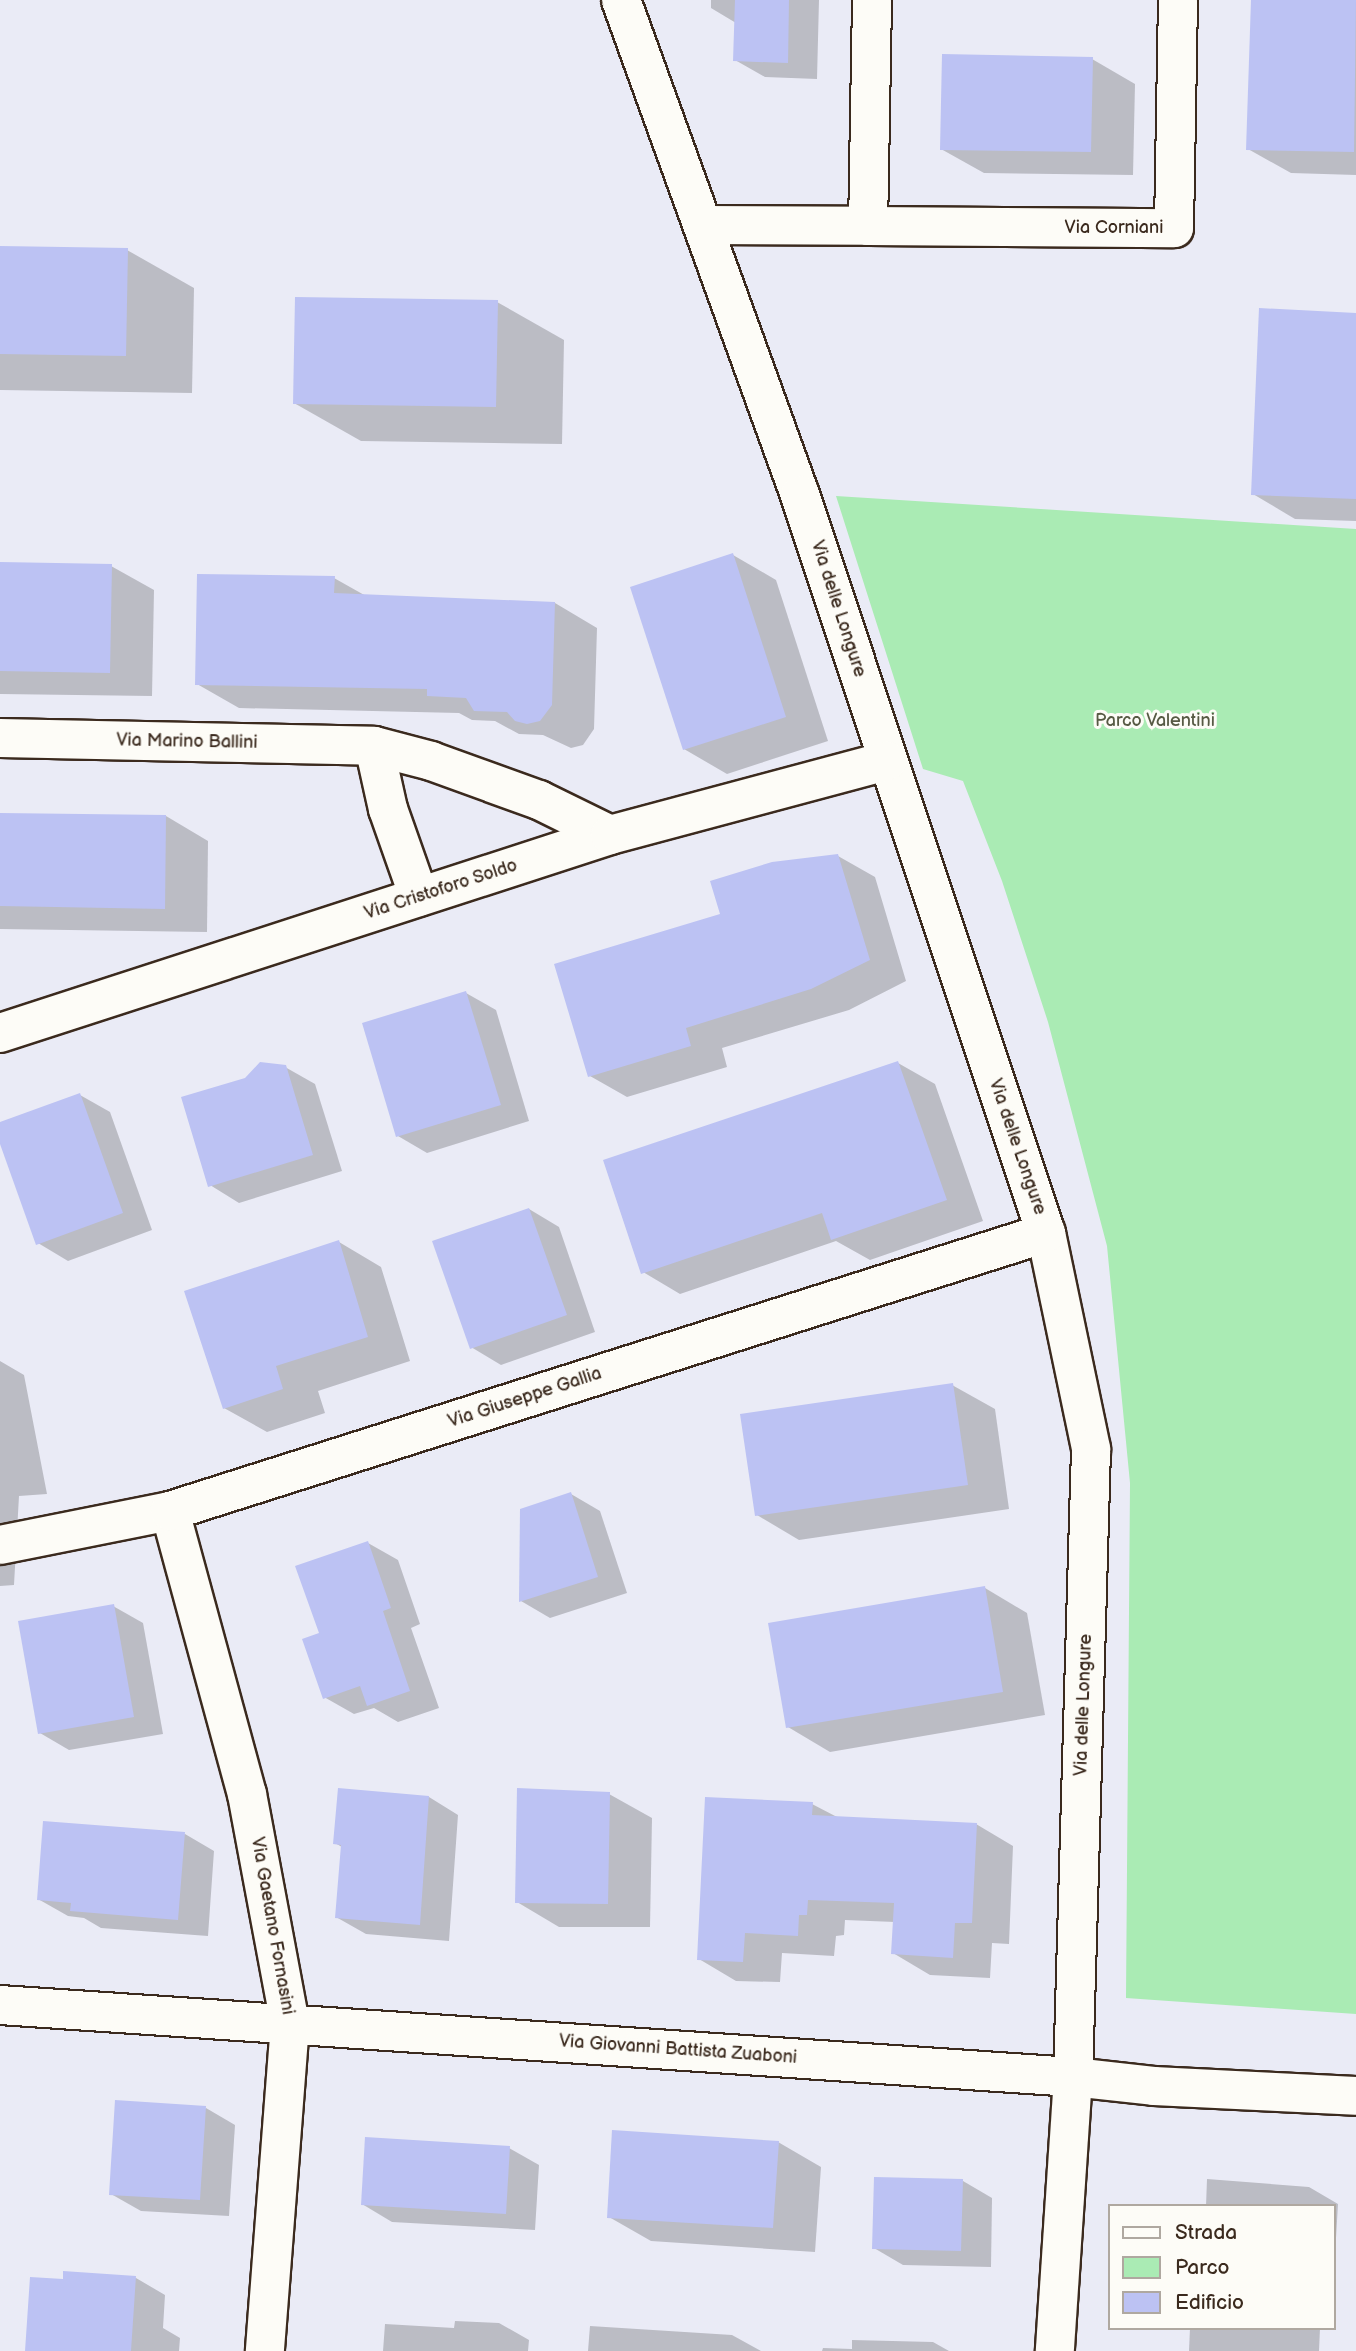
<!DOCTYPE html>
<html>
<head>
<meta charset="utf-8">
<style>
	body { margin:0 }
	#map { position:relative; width:1356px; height:2351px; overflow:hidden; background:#eaebf6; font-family:"Balsamiq Sans",sans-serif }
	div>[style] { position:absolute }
	.green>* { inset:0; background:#aaebb4 }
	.shadow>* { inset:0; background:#0003 }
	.building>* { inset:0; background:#bcc2f3 }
	.roads { filter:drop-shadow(2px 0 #3b2a1e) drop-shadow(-2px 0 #3b2a1e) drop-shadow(0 2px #3b2a1e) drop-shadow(0 -2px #3b2a1e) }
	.minor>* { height:38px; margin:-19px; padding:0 19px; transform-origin:19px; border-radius:19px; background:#fdfcf7 }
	span { translate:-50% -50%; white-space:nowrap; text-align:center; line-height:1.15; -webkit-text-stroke:6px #fdfcf7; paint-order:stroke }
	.street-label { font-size:18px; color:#3b2a1e }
	.park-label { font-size:18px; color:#575a44 }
	.legend { position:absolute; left:1108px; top:2204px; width:228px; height:126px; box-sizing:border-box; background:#fdfcf7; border:2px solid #afa8a0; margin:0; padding:9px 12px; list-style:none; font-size:21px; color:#3b2a1e }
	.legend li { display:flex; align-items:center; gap:14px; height:35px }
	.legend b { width:35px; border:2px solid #afa8a0 }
</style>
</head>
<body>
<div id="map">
	<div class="green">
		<div style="clip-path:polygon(836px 496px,1356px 529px,1356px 2014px,1126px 1998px,1130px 1483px,1107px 1246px,1048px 1022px,1002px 881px,963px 781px,923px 769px)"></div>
	</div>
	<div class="shadow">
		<div style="clip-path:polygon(711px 0,819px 0,817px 79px,765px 77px,735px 60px,736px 23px,711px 8px)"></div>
		<div style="clip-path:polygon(1252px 0,1356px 0,1356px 175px,1291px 173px,1248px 149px)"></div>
		<div style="clip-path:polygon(1092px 59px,1135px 84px,1133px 175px,984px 173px,941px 149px)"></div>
		<div style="clip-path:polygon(0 248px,127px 250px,194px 288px,192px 393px,0 390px)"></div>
		<div style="clip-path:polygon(497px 302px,564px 340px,562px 444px,361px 441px,294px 403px)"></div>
		<div style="clip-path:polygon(1356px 314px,1356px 521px,1295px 519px,1253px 494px)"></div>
		<div style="clip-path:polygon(733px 555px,776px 580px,828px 741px,727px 774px,684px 749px)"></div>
		<div style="clip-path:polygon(0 564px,111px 566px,154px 590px,152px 696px,0 694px)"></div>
		<div style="clip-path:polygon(334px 578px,366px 596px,555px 603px,597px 628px,594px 729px,583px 745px,571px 748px,543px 735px,519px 734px,495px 721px,472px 720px,459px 713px,239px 708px,197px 684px)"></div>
		<div style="clip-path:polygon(0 815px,166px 816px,208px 841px,207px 932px,0 929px)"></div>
		<div style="clip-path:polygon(838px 856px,875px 877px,906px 981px,849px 1010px,722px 1048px,727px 1067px,627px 1097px,590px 1076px,722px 915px)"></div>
		<div style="clip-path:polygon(466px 993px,496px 1010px,529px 1121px,427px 1153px,398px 1136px)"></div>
		<div style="clip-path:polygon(898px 1063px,935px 1084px,983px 1221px,870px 1260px,836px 1241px,680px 1294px,643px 1272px)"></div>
		<div style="clip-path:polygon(285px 1067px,315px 1084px,342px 1171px,239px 1203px,210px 1185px)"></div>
		<div style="clip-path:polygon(80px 1095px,110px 1112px,152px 1230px,68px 1261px,38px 1243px,0 1138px,0 1123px)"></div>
		<div style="clip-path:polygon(529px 1209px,559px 1227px,595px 1332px,501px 1365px,471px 1347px)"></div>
		<div style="clip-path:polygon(339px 1242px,381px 1267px,410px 1361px,318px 1391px,325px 1413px,267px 1432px,224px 1408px)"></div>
		<div style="clip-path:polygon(0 1361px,24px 1375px,47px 1494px,19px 1496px,14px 1585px,0 1586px)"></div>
		<div style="clip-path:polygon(952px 1385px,995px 1409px,1009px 1509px,799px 1540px,757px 1515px)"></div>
		<div style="clip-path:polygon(571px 1494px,600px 1511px,627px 1593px,550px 1618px,521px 1601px)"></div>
		<div style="clip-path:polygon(368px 1543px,398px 1560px,420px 1624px,411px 1628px,439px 1708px,398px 1722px,374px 1708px,354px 1714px,324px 1697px,321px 1634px)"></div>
		<div style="clip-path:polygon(985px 1588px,1027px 1613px,1045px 1715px,830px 1752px,788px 1727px)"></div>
		<div style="clip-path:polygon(113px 1606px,143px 1623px,163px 1734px,69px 1750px,40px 1733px)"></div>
		<div style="clip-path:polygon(609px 1794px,652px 1818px,650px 1927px,559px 1927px,517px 1902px)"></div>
		<div style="clip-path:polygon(429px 1797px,458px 1815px,449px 1941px,366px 1934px,336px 1917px,342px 1847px,335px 1843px)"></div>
		<div style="clip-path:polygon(812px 1804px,837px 1817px,976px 1824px,1013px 1846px,1009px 1944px,992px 1943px,990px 1978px,930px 1975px,893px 1953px,895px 1922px,845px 1920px,844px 1935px,836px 1936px,834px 1956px,782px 1953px,780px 1982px,736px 1981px,699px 1959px)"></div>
		<div style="clip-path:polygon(185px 1834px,214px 1851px,208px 1936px,101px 1928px,84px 1918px,68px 1916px,38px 1899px)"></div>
		<div style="clip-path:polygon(206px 2108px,235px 2125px,229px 2216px,141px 2211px,111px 2194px)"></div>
		<div style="clip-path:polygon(778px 2142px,821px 2167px,815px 2252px,651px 2241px,609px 2217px)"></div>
		<div style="clip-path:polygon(509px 2148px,539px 2165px,535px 2230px,392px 2222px,362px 2204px)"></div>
		<div style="clip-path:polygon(1207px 2179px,1309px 2187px,1338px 2204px,1335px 2255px,1333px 2206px,1206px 2206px)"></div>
		<div style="clip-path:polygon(963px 2181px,992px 2198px,991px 2267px,903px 2265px,874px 2248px)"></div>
		<div style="clip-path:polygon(136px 2278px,165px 2295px,163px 2328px,180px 2338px,179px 2351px,26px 2351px,65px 2281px)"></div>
		<div style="clip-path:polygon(455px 2321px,499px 2323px,529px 2340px,528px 2351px,383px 2351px,385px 2324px,454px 2328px)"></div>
		<div style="clip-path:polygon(590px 2326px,732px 2335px,761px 2351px,588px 2351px)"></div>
		<div style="clip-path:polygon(1190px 2328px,1320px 2328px,1319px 2351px,1189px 2351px)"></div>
		<div style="clip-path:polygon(852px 2340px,933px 2342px,949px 2351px,822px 2351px,823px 2348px,852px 2349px)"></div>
	</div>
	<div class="building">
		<div style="clip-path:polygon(735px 0,789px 0,788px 63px,733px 61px)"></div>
		<div style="clip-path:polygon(1251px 0,1356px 0,1354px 152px,1246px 150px)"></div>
		<div style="clip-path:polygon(942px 54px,1093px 57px,1091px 152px,940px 150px)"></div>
		<div style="clip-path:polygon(0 246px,128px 248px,126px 356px,0 354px)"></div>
		<div style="clip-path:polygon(295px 297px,498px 300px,496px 407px,293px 404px)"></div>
		<div style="clip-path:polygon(1259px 308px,1356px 313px,1356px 499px,1251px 495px)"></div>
		<div style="clip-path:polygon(733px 553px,786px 717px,683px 750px,630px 587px)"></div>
		<div style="clip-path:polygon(0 562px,112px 564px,110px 673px,0 671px)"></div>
		<div style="clip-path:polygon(197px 574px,335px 576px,334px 593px,555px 602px,552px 705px,540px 721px,527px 724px,515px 721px,507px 712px,474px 711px,466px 698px,427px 696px,427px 689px,195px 685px)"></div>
		<div style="clip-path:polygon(0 813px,166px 815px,165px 909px,0 906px)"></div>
		<div style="clip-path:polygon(838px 854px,870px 960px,811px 989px,686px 1028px,691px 1046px,588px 1077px,554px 964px,720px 914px,710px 881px,772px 862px)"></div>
		<div style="clip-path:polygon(466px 991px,501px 1105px,396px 1137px,362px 1023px)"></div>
		<div style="clip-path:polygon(898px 1061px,947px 1200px,831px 1240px,822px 1213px,641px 1274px,603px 1160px)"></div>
		<div style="clip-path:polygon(260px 1062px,286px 1065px,313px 1155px,208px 1187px,181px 1097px,245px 1078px)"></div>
		<div style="clip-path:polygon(80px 1093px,123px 1213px,36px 1245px,0 1144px,0 1122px)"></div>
		<div style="clip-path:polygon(529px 1208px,567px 1315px,470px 1349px,432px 1241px)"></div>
		<div style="clip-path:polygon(339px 1240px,368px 1337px,276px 1366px,283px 1389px,223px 1409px,184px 1291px)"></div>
		<div style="clip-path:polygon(953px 1383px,968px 1485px,755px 1516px,740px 1414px)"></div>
		<div style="clip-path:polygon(571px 1492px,598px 1577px,519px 1602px,520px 1509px)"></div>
		<div style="clip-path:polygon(368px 1541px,391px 1608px,383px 1611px,410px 1691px,367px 1706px,360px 1686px,323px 1699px,302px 1639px,319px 1633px,295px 1566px)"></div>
		<div style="clip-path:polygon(985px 1586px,1003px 1692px,786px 1728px,768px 1623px)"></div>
		<div style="clip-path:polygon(114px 1604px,134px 1717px,38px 1734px,18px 1621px)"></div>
		<div style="clip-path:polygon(338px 1788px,429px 1796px,420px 1925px,335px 1918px,341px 1845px,333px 1844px)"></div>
		<div style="clip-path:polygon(517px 1788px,610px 1792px,608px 1904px,515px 1903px)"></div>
		<div style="clip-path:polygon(705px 1797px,813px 1802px,812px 1815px,977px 1823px,972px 1923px,955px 1923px,953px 1958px,891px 1954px,894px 1903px,808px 1900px,807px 1915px,799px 1915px,798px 1936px,745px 1933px,743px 1962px,697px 1960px)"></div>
		<div style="clip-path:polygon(43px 1821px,185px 1832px,178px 1920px,70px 1911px,71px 1903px,37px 1900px)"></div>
		<div style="clip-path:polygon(115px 2100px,206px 2106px,200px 2200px,109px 2195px)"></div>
		<div style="clip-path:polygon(612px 2130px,779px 2141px,773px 2228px,607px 2218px)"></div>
		<div style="clip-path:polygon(365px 2137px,510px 2146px,506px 2214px,361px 2205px)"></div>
		<div style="clip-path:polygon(874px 2177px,963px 2179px,961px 2251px,872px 2249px)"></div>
		<div style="clip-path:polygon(63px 2271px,136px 2276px,131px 2351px,25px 2351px,30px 2277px,63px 2279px)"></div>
	</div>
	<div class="roads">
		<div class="minor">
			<div style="left:621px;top:0;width:526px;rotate:70.12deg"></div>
			<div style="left:800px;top:495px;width:778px;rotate:71.57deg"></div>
			<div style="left:1046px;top:1233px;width:221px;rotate:78.2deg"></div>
			<div style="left:1091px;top:1449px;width:628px;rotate:91.64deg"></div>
			<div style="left:1073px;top:2077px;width:275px;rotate:93.8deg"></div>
			<div style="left:872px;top:0;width:226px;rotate:91deg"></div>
			<div style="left:868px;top:226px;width:306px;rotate:0.4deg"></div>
			<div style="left:1174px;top:228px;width:228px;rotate:-89deg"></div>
			<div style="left:703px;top:225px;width:165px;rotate:0.3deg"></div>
			<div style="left:0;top:738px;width:374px;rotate:1.2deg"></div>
			<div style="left:374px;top:746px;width:59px;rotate:14.7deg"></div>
			<div style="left:431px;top:761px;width:115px;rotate:19.9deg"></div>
			<div style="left:539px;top:800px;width:79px;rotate:26.2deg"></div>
			<div style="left:374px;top:746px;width:65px;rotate:77.5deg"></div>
			<div style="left:388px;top:809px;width:93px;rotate:70.6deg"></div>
			<div style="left:0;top:1033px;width:641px;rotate:-17.98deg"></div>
			<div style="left:610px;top:835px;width:287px;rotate:-15deg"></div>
			<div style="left:170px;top:1511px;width:293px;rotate:74.8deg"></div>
			<div style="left:247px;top:1794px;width:234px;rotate:79.4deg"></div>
			<div style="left:290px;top:2024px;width:328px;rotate:94.4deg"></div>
			<div style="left:0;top:1545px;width:173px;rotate:-11.3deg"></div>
			<div style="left:170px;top:1511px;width:919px;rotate:-17.61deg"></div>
			<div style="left:0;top:2005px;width:1075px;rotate:3.84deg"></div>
			<div style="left:1073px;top:2077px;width:81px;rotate:6.3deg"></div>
			<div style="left:1154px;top:2086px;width:202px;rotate:2.8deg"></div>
		</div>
	</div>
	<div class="street-label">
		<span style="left:1114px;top:228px">Via Corniani</span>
		<span style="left:838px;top:609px;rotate:72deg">Via delle Longure</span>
		<span style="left:187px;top:742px;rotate:1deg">Via Marino Ballini</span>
		<span style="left:441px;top:890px;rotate:-18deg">Via Cristoforo Soldo</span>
		<span style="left:1017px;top:1147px;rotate:71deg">Via delle Longure</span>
		<span style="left:525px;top:1398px;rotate:-18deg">Via Giuseppe Gallia</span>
		<span style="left:1084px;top:1705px;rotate:-88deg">Via delle Longure</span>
		<span style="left:272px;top:1926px;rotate:80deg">Via Gaetano Fornasini</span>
		<span style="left:678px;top:2050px;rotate:4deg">Via Giovanni Battista Zuaboni</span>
	</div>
	<div class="park-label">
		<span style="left:1155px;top:721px">Parco Valentini</span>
	</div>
	<ul class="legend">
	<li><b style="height:9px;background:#fdfcf7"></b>Strada</li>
	<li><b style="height:19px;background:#aaebb4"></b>Parco</li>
	<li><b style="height:19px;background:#bcc2f3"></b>Edificio</li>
	</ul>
</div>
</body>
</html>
